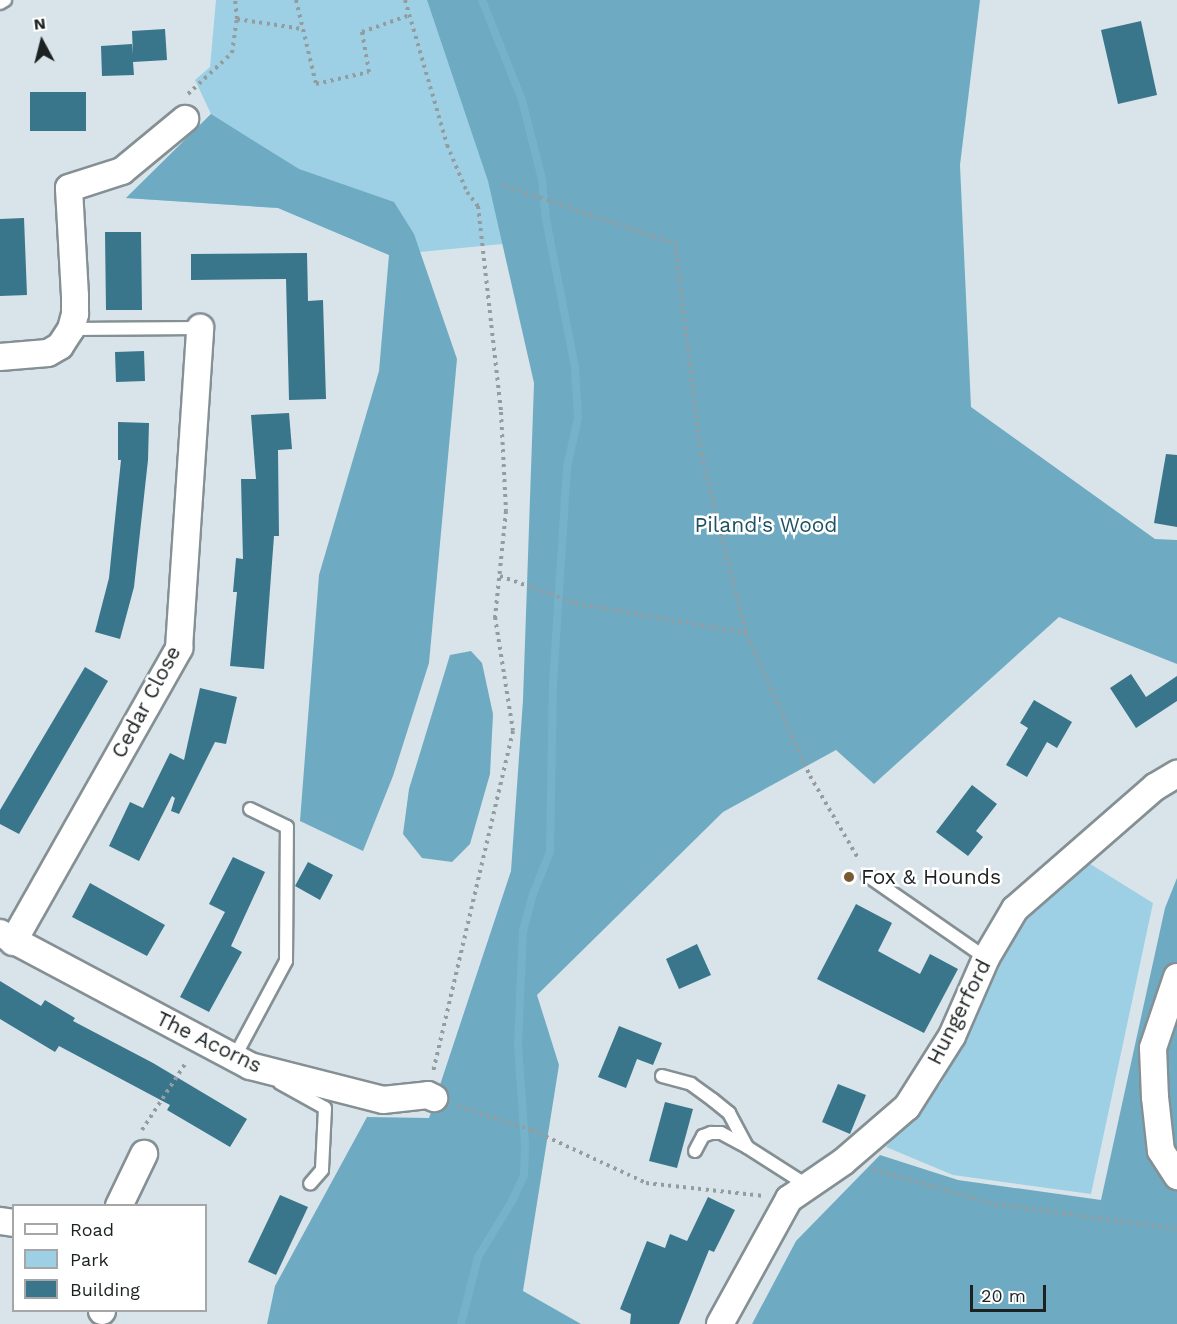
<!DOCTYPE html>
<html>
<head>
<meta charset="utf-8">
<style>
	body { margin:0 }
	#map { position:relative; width:1177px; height:1324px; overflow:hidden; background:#d8e4e9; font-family:"Work Sans",sans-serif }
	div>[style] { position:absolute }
	.green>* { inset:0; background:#9dd0e5 }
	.forest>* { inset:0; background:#6eabc2 }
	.stream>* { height:8px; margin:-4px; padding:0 4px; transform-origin:4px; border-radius:4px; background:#76b3ca }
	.building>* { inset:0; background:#39758b }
	.path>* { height:4px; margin-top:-2px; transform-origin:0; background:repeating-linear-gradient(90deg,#939da0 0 3px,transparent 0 7.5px) }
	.roads { filter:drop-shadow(2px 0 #859094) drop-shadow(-2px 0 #859094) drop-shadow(0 2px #859094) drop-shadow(0 -2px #859094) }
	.service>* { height:12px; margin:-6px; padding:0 6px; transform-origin:6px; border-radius:6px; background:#fff }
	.minor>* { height:26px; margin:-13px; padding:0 13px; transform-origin:13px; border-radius:13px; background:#fff }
	.dots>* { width:16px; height:16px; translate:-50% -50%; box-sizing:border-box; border:3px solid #fff; border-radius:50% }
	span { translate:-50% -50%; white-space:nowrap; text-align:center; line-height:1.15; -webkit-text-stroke:5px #fff; paint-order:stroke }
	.park-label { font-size:21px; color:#1e5162 }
	.street-label { font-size:21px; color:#1c2122 }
	.poi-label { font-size:21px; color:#1c2122 }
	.left { translate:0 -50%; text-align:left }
	.legend { position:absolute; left:12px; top:1204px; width:195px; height:108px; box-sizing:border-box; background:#fff; border:2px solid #a4a6a7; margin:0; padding:8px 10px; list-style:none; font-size:18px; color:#1c2122 }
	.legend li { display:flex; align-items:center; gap:12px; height:30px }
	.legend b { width:30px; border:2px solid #a4a6a7 }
	.north { position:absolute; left:12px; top:12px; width:60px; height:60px; -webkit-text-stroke:4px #fff; paint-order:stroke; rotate:353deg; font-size:16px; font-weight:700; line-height:24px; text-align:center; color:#1c2122 }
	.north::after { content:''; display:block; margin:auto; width:21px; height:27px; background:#1c2122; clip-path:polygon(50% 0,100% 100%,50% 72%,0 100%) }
	.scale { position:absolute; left:970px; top:1285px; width:76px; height:27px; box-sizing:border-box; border:3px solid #1c2122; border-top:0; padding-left:8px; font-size:18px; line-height:21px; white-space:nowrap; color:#1c2122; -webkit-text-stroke:4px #fff; paint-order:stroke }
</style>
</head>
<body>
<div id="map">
	<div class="green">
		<div style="clip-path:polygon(216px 0,472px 0,543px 240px,389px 255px,278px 208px,126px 198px,211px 114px,195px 80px,210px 67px)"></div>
		<div style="clip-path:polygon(1087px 862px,1153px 903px,1091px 1194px,953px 1175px,886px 1147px,941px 1084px,1017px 928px)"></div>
	</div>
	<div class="forest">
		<div style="clip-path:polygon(427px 0,980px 0,960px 165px,971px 407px,1155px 539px,1177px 540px,1177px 664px,1059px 617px,874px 784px,836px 750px,723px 812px,537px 995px,559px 1065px,523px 1291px,581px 1324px,267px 1324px,275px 1286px,367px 1117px,429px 1118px,511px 871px,523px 700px,534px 383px,488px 181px)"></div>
		<div style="clip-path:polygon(211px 114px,299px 169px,394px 202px,414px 234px,457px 359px,429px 663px,393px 776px,363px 851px,300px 821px,319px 575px,379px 371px,389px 255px,278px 208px,126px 198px)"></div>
		<div style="clip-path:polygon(471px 651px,482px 663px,493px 714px,490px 774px,470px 844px,452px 862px,422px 858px,403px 834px,409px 789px,450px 655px)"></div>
		<div style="clip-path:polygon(1177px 878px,1177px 1324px,752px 1324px,796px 1241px,880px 1155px,958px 1180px,1101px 1200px,1165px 908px)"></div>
	</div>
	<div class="stream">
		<div style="left:461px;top:1324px;width:69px;rotate:-75.8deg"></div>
		<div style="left:478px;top:1257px;width:66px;rotate:-58.7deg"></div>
		<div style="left:512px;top:1201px;width:29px;rotate:-65deg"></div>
		<div style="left:524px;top:1175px;width:30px;rotate:-88deg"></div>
		<div style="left:525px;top:1145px;width:100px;rotate:-94deg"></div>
		<div style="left:518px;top:1045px;width:114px;rotate:-87.5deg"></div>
		<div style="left:523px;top:931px;width:38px;rotate:-75deg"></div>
		<div style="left:533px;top:894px;width:45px;rotate:-68deg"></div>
		<div style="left:550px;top:852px;width:168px;rotate:-89deg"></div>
		<div style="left:553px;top:684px;width:217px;rotate:-86.3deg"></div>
		<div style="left:567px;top:467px;width:50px;rotate:-77.3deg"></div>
		<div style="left:578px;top:418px;width:51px;rotate:-93.4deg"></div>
		<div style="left:575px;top:367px;width:151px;rotate:-101.1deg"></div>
		<div style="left:546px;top:219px;width:40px;rotate:-95.7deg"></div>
		<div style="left:542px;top:179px;width:81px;rotate:-104.2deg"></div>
		<div style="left:522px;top:100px;width:108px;rotate:-111.8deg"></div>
	</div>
	<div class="building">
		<div style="clip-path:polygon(1141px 21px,1157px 95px,1118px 104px,1101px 30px)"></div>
		<div style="clip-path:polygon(165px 29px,167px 60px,133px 62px,134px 75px,102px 76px,101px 46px,132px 44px,133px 55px,132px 31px)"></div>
		<div style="clip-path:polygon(30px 92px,86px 92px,86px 131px,30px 131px)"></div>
		<div style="clip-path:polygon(24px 218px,27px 295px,0 296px,0 219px)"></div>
		<div style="clip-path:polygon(105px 232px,141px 232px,142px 310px,106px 310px)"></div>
		<div style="clip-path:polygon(307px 253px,308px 301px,323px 300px,326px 399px,289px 400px,286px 279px,191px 280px,191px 254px)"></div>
		<div style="clip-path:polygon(144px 351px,145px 381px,116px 382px,115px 352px)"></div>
		<div style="clip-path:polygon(289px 413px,292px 449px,278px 450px,279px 536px,274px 536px,264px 669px,230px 666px,237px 592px,233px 592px,236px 558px,243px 559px,241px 479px,256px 479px,251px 415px)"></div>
		<div style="clip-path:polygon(118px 422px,149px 423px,148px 460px,134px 587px,120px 639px,95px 632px,109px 578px,121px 460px,118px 460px)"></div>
		<div style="clip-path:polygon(1166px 454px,1177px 455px,1177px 527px,1154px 523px)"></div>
		<div style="clip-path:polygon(85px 667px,108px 681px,19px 834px,0 824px,0 810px)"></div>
		<div style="clip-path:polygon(1131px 674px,1146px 697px,1177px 676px,1177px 701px,1136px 728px,1110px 688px)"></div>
		<div style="clip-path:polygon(200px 688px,237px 697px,226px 744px,215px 742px,179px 814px,171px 811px,175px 798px,172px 796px,139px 861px,109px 846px,130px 802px,143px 808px,170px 753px,184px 760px)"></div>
		<div style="clip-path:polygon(1034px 700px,1072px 722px,1057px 748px,1047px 742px,1027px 777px,1006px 765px,1028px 728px,1020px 723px)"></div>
		<div style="clip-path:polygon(972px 785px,997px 804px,976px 831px,983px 837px,968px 856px,936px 832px)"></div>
		<div style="clip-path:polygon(233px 857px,265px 872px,231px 946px,242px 952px,209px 1012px,180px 997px,225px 912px,209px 904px)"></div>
		<div style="clip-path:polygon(308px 862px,333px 875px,320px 900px,295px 886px)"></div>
		<div style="clip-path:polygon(90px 883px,165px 925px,147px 956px,72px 917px)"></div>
		<div style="clip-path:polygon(856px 904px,892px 923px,878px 951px,920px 974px,930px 954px,958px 969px,924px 1033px,817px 979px)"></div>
		<div style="clip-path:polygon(697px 944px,711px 975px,679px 989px,666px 959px)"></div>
		<div style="clip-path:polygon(0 981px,41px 1006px,45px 1000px,75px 1018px,73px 1021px,153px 1063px,247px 1119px,230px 1147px,167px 1110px,170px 1105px,59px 1046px,55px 1052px,0 1019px)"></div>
		<div style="clip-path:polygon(619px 1026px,662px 1043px,653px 1065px,637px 1059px,626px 1088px,598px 1077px)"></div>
		<div style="clip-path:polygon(838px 1084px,866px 1095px,850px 1134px,822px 1122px)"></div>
		<div style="clip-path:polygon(665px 1102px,693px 1109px,677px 1168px,649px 1161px)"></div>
		<div style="clip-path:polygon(280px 1195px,308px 1207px,276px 1275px,248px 1262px)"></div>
		<div style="clip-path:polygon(708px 1197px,735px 1210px,714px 1252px,709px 1250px,679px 1324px,630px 1324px,631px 1314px,620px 1309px,647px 1241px,665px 1248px,670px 1234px,687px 1241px)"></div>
	</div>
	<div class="path">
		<div style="left:296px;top:0;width:86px;rotate:76.6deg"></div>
		<div style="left:316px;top:84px;width:54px;rotate:-12.8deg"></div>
		<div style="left:369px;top:72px;width:41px;rotate:-99.9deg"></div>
		<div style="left:362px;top:32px;width:51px;rotate:-19.5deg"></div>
		<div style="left:405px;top:0;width:151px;rotate:73.8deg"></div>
		<div style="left:447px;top:145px;width:51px;rotate:66.9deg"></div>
		<div style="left:467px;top:192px;width:18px;rotate:52deg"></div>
		<div style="left:478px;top:206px;width:207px;rotate:83.6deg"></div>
		<div style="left:501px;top:412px;width:99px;rotate:87.1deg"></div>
		<div style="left:506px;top:511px;width:107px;rotate:95.9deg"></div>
		<div style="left:495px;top:617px;width:115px;rotate:81deg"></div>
		<div style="left:513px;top:731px;width:349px;rotate:103.2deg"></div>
		<div style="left:237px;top:19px;width:66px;rotate:8.7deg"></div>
		<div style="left:188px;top:94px;width:60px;rotate:-43deg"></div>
		<div style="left:232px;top:53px;width:34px;rotate:-82deg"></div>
		<div style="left:237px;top:19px;width:19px;rotate:-96deg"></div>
		<div style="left:504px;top:185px;width:181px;rotate:19deg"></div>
		<div style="left:675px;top:244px;width:212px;rotate:82.9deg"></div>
		<div style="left:701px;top:454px;width:185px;rotate:75.9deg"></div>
		<div style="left:500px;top:576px;width:80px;rotate:19.8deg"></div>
		<div style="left:575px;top:603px;width:174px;rotate:10deg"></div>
		<div style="left:746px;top:633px;width:157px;rotate:65.9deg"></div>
		<div style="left:810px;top:776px;width:97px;rotate:59.7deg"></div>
		<div style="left:458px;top:1106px;width:78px;rotate:18deg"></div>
		<div style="left:532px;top:1130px;width:126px;rotate:24.9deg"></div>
		<div style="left:646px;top:1183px;width:119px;rotate:6.3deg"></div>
		<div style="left:142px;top:1130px;width:82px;rotate:-56.9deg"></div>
		<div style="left:872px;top:1169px;width:128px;rotate:15.9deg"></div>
		<div style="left:995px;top:1204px;width:184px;rotate:7.8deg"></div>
	</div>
	<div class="roads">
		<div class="service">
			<div style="left:0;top:3px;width:6px;rotate:-31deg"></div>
			<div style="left:71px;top:329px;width:129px;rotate:-0.4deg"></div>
			<div style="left:868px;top:876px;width:144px;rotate:34.8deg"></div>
			<div style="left:234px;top:1058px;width:110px;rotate:-61.8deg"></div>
			<div style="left:286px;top:961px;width:134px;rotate:-89.6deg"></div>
			<div style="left:287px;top:827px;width:41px;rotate:-154.1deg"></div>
			<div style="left:662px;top:1076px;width:30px;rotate:15deg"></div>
			<div style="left:691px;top:1084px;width:27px;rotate:36deg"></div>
			<div style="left:713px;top:1100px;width:21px;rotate:39deg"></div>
			<div style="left:729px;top:1113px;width:38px;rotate:62deg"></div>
			<div style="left:747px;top:1147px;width:72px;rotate:32.6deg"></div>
			<div style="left:280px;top:1083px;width:51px;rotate:29.1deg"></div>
			<div style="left:325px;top:1108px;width:62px;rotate:92.8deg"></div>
			<div style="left:322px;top:1170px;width:18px;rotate:131deg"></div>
			<div style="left:695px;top:1151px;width:17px;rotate:-62deg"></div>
			<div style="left:703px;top:1136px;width:9px;rotate:-21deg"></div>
			<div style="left:711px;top:1133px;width:10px"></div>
			<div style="left:721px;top:1133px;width:30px;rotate:28deg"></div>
		</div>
		<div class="minor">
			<div style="left:0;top:357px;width:48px;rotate:-4.8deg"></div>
			<div style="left:48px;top:353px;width:14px;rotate:-30deg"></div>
			<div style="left:60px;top:346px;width:20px;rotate:-57deg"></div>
			<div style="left:71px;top:329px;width:16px;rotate:-75deg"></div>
			<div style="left:75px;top:314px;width:18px;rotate:-90deg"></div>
			<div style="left:75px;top:296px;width:108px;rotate:-93.2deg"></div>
			<div style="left:69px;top:188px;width:56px;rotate:-17.8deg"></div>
			<div style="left:122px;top:171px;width:82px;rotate:-39.5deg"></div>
			<div style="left:0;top:933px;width:283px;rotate:28deg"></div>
			<div style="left:250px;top:1066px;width:137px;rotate:14.3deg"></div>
			<div style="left:383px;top:1100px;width:45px;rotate:-6.3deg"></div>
			<div style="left:428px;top:1095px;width:7px;rotate:27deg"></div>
			<div style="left:13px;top:942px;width:338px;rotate:-60.5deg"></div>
			<div style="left:179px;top:648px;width:321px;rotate:-86.2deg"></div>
			<div style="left:1177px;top:977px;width:75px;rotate:108.7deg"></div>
			<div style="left:1153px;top:1048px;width:49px;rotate:87.7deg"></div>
			<div style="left:1155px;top:1097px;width:54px;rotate:83.7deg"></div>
			<div style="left:1161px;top:1151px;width:30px;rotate:57deg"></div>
			<div style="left:119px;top:1206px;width:58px;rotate:-64.3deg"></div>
			<div style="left:0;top:1221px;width:14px;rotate:8deg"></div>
			<div style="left:102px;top:1311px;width:1px;rotate:-90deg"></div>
			<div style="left:720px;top:1324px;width:143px;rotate:-61.1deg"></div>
			<div style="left:789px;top:1199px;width:65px;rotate:-34.4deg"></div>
			<div style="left:843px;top:1162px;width:84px;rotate:-40.7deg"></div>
			<div style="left:907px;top:1107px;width:84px;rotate:-57.6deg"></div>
			<div style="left:952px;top:1036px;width:85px;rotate:-66.4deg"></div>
			<div style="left:986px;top:958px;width:57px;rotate:-59.4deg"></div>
			<div style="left:1015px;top:909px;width:186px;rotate:-41.1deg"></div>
			<div style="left:1155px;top:787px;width:26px;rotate:-31deg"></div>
		</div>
	</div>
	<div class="dots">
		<div style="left:849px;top:877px;background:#785a2e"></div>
	</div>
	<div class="park-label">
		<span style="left:766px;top:525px">Piland's Wood</span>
	</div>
	<div class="street-label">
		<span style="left:146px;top:702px;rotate:-62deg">Cedar Close</span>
		<span style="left:959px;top:1012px;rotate:-63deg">Hungerford</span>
		<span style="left:209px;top:1042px;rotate:26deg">The Acorns</span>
	</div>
	<div class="poi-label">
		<span class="left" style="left:861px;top:877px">Fox &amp; Hounds</span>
	</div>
	<ul class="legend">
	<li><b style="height:8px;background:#fff"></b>Road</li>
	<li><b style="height:16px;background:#9dd0e5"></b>Park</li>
	<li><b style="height:16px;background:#39758b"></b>Building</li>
	</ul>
	<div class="north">N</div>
	<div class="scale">20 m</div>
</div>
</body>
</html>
